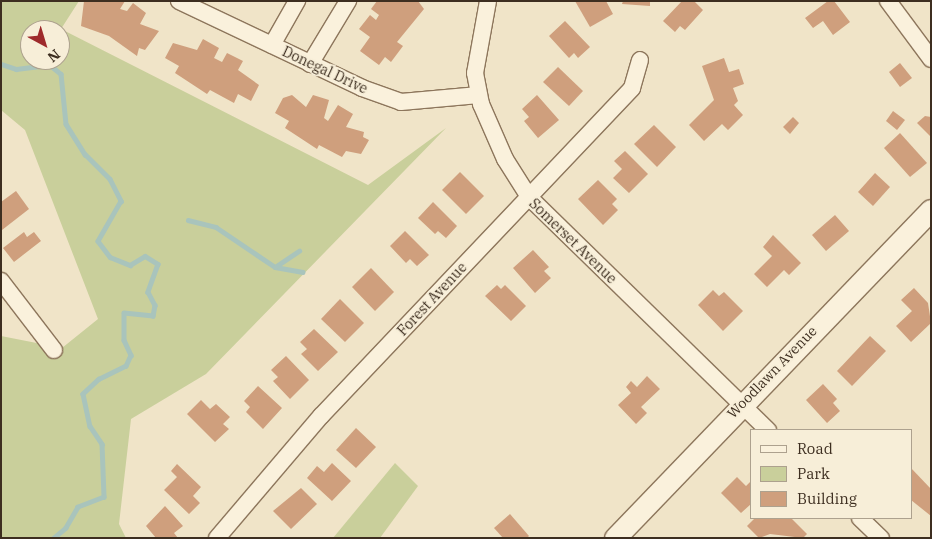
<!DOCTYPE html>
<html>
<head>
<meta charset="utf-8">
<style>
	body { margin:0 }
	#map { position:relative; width:932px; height:539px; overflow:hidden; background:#f0e4c8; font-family:"IBM Plex Serif",serif }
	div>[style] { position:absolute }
	.green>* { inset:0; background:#c9cf9b }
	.stream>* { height:4.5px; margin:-2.25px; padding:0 2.25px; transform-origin:2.25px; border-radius:2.25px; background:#a9c4bc }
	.building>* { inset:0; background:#cf9f7d }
	.roads { filter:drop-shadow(1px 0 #8d765c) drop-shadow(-1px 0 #8d765c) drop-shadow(0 1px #8d765c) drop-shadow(0 -1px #8d765c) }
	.minor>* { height:16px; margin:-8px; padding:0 8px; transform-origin:8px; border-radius:8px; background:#faf1dc }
	.tertiary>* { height:21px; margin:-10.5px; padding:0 10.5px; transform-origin:10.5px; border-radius:10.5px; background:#faf1dc }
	span { translate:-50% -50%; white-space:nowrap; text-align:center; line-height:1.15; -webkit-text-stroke:4px #f7eed8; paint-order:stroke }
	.street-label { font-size:14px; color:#3d2e20 }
	.frame { position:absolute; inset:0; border:2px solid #3d2e20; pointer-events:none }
	.legend { position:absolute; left:750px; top:429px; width:162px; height:90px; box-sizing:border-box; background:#f7eed8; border:1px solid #ada18e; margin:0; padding:6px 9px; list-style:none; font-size:15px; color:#3d2e20 }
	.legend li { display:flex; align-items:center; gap:10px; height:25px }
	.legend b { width:25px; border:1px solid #ada18e }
	.north { position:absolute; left:20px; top:20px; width:50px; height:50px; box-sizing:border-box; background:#f7eed8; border:1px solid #ada18e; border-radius:50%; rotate:141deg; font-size:14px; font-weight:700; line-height:20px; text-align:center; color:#3d2e20 }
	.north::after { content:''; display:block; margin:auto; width:18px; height:22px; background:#9e2a2b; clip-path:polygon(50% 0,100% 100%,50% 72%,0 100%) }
</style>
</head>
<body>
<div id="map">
	<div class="green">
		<div style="clip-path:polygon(evenodd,1px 1px,79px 1px,61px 29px,368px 185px,446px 128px,206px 374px,131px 419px,119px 524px,126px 538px,1px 538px,1px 336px,62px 348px,98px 319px,25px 130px,1px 110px,1px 1px,30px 30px,60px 30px,60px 60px,30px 60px,30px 30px)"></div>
		<div style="clip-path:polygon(395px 463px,418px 486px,380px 538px,333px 538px)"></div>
	</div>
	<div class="stream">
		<div style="left:1px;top:64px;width:16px;rotate:18deg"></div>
		<div style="left:16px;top:69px;width:34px;rotate:-7deg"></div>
		<div style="left:50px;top:65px;width:14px;rotate:39deg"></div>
		<div style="left:61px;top:74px;width:50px;rotate:84.3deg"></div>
		<div style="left:66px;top:124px;width:36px;rotate:58deg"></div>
		<div style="left:85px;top:154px;width:35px;rotate:45deg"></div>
		<div style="left:110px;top:179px;width:25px;rotate:63deg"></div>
		<div style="left:121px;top:201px;width:46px;rotate:119.9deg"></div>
		<div style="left:98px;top:241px;width:20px;rotate:53deg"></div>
		<div style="left:110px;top:257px;width:22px;rotate:22deg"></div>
		<div style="left:130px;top:265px;width:17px;rotate:-31deg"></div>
		<div style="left:145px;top:256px;width:15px;rotate:32deg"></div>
		<div style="left:158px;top:264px;width:30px;rotate:110deg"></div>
		<div style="left:148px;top:292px;width:15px;rotate:62deg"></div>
		<div style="left:155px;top:305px;width:11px;rotate:100deg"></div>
		<div style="left:153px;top:316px;width:29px;rotate:-174deg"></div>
		<div style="left:124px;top:313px;width:27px;rotate:90deg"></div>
		<div style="left:124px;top:340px;width:17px;rotate:65deg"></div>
		<div style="left:131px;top:355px;width:12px;rotate:114deg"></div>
		<div style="left:126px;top:366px;width:30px;rotate:154deg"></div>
		<div style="left:99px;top:379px;width:22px;rotate:137deg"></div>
		<div style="left:83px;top:394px;width:33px;rotate:78deg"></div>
		<div style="left:90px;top:426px;width:22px;rotate:56deg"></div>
		<div style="left:102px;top:444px;width:53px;rotate:87.8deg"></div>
		<div style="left:104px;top:497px;width:28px;rotate:159deg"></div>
		<div style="left:78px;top:507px;width:24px;rotate:120deg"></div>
		<div style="left:66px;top:528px;width:16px;rotate:140deg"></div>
		<div style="left:188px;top:220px;width:29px;rotate:14deg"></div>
		<div style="left:216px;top:227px;width:71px;rotate:34.1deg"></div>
		<div style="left:275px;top:267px;width:28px;rotate:10deg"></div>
		<div style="left:275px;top:267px;width:29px;rotate:-34deg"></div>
	</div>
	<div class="building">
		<div style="clip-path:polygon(84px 1px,125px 1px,120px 9px,127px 11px,133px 3px,146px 13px,140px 24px,159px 31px,145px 50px,139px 48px,137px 56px,109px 36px,81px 26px)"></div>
		<div style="clip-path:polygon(377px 1px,418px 1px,424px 9px,397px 42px,403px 46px,391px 62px,385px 57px,379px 65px,360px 51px,370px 37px,359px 29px,370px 15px,376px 20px,379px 15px,371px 9px)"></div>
		<div style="clip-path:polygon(575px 1px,606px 1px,613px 14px,590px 27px)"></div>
		<div style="clip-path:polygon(623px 1px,650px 1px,650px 6px,622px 4px)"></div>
		<div style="clip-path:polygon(682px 1px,694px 1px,703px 10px,685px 30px,680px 26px,675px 32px,663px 21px)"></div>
		<div style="clip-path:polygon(828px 1px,834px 1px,850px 22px,833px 35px,823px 21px,813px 28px,805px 18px)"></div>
		<div style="clip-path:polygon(565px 21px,590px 47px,578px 58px,574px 53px,569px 58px,549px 36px)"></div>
		<div style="clip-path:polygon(203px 39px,219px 48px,214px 58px,222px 62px,227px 53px,243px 61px,238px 70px,259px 85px,251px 101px,238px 94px,234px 103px,210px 90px,207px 94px,175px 73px,179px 66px,165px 58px,173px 43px,197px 50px)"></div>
		<div style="clip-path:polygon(724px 58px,729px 72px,739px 69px,744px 84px,733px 88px,738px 101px,734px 105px,743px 115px,728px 130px,722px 124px,704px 141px,689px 125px,714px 100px,702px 66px)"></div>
		<div style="clip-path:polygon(900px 63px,912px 78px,900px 87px,889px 72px)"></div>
		<div style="clip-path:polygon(558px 67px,583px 91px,569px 106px,543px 82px)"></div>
		<div style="clip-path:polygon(292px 95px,306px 107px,313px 95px,329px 100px,324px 118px,328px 121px,338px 105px,353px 114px,346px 127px,364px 132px,363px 137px,369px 140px,361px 154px,346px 151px,342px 157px,319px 145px,317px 149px,285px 128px,289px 121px,275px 113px,283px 98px)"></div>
		<div style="clip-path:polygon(537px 95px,559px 120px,538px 138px,524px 121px,529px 117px,522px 109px)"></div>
		<div style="clip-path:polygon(893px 111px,905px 120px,897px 130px,886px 121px)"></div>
		<div style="clip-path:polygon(925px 116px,931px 117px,931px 137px,917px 123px)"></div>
		<div style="clip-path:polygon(793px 117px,799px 123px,790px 134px,783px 127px)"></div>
		<div style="clip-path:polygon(654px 125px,676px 147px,657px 167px,634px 144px)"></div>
		<div style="clip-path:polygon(900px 133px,927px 163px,910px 177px,884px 148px)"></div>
		<div style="clip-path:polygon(625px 151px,648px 174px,629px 193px,613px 178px,622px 169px,614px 161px)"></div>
		<div style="clip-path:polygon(460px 172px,484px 196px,466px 214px,442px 190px)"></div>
		<div style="clip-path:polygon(875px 173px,890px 187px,873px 206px,858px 192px)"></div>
		<div style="clip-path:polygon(598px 180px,617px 199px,612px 204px,618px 210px,603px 225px,578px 199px)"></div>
		<div style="clip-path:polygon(16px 191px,29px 209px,2px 230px,1px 202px)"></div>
		<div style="clip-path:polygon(433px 202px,457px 226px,446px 238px,438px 231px,435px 234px,418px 218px)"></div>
		<div style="clip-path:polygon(835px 215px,849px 231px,826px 251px,812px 235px)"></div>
		<div style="clip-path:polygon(405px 231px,429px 255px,417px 266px,410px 259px,406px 263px,390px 246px)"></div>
		<div style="clip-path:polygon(24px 232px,27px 237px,34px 232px,41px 241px,14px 262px,3px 248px)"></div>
		<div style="clip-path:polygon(773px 235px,801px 263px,789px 275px,784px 270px,767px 287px,754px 274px,772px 256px,763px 247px)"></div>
		<div style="clip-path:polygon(533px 250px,549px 267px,544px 271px,551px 278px,535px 293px,513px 268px)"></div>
		<div style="clip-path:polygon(371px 268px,394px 292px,375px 311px,352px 287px)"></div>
		<div style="clip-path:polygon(497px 285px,501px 289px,505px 285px,526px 306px,511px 321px,485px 296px)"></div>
		<div style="clip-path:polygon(914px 288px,928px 303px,931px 323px,911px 342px,896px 326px,912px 311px,901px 300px)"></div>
		<div style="clip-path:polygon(713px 290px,719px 296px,724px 292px,743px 311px,723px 331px,698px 305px)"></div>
		<div style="clip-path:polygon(340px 299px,364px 323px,345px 342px,321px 319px)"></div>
		<div style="clip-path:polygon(314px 329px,338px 352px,318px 371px,301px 354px,307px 349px,300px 342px)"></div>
		<div style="clip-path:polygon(870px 336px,886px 351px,852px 386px,837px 371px)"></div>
		<div style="clip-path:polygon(286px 356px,309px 380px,290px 399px,273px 381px,278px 377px,271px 370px)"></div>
		<div style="clip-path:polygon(647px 376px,660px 389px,641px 407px,647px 413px,636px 424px,618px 405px,631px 393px,626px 387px,631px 381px,637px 387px)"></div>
		<div style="clip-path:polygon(823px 384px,837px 399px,833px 403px,840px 411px,827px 423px,806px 400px)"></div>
		<div style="clip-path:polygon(258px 386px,282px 408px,263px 429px,246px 412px,250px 407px,244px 401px)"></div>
		<div style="clip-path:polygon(201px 400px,210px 409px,216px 404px,230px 417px,223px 424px,229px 429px,215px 442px,187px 414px)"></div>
		<div style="clip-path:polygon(356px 428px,376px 447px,356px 468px,336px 450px)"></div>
		<div style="clip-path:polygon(332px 463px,351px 481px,332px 501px,307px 478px,317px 466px,324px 472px)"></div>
		<div style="clip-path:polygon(177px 464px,201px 487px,193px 496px,200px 503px,189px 514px,164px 490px,177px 477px,171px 471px)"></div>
		<div style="clip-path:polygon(911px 468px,931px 489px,931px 516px,911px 500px)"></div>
		<div style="clip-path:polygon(737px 477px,746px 486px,751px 481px,751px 504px,741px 513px,721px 493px)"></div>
		<div style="clip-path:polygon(301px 488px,317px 504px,291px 529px,273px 511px)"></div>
		<div style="clip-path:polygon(165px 506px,183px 526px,174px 533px,178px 538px,156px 538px,146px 526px)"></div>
		<div style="clip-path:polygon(510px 514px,529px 536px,527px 538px,503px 538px,494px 528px)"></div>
		<div style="clip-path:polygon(755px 518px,791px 518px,807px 534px,803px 538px,770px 534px,759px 538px,747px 526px)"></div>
	</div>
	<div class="roads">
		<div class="minor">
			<div style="left:179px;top:1px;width:203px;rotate:25.4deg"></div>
			<div style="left:362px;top:88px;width:41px;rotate:19.7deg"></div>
			<div style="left:401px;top:102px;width:78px;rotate:-5.1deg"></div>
			<div style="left:488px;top:1px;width:73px;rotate:100.2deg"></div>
			<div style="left:475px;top:73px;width:32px;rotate:79deg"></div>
			<div style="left:481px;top:104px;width:60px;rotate:66.4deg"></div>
			<div style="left:505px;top:159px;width:45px;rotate:57.7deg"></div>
			<div style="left:529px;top:197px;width:334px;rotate:44.3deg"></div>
			<div style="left:888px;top:1px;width:72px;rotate:53.4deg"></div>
			<div style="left:272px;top:45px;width:51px;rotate:-60.4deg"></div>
			<div style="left:310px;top:64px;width:74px;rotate:-58.9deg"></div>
			<div style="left:1px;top:281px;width:87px;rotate:52.5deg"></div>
			<div style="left:860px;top:518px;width:29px;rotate:44deg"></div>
			<div style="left:217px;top:538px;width:160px;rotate:-49.6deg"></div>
			<div style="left:321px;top:416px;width:452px;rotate:-46.5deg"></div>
			<div style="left:632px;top:88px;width:29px;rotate:-74deg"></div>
		</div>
		<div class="tertiary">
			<div style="left:615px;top:538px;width:455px;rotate:-46.1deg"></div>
		</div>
	</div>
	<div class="street-label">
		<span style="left:325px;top:70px;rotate:25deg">Donegal Drive</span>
		<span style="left:573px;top:241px;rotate:44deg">Somerset Avenue</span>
		<span style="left:432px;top:299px;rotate:-47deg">Forest Avenue</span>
		<span style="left:772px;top:372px;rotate:-46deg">Woodlawn Avenue</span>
	</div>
	<div class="frame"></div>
	<ul class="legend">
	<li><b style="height:6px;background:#faf1dc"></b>Road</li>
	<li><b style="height:14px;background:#c9cf9b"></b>Park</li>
	<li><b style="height:14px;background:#cf9f7d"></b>Building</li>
	</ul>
	<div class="north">N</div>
</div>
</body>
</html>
